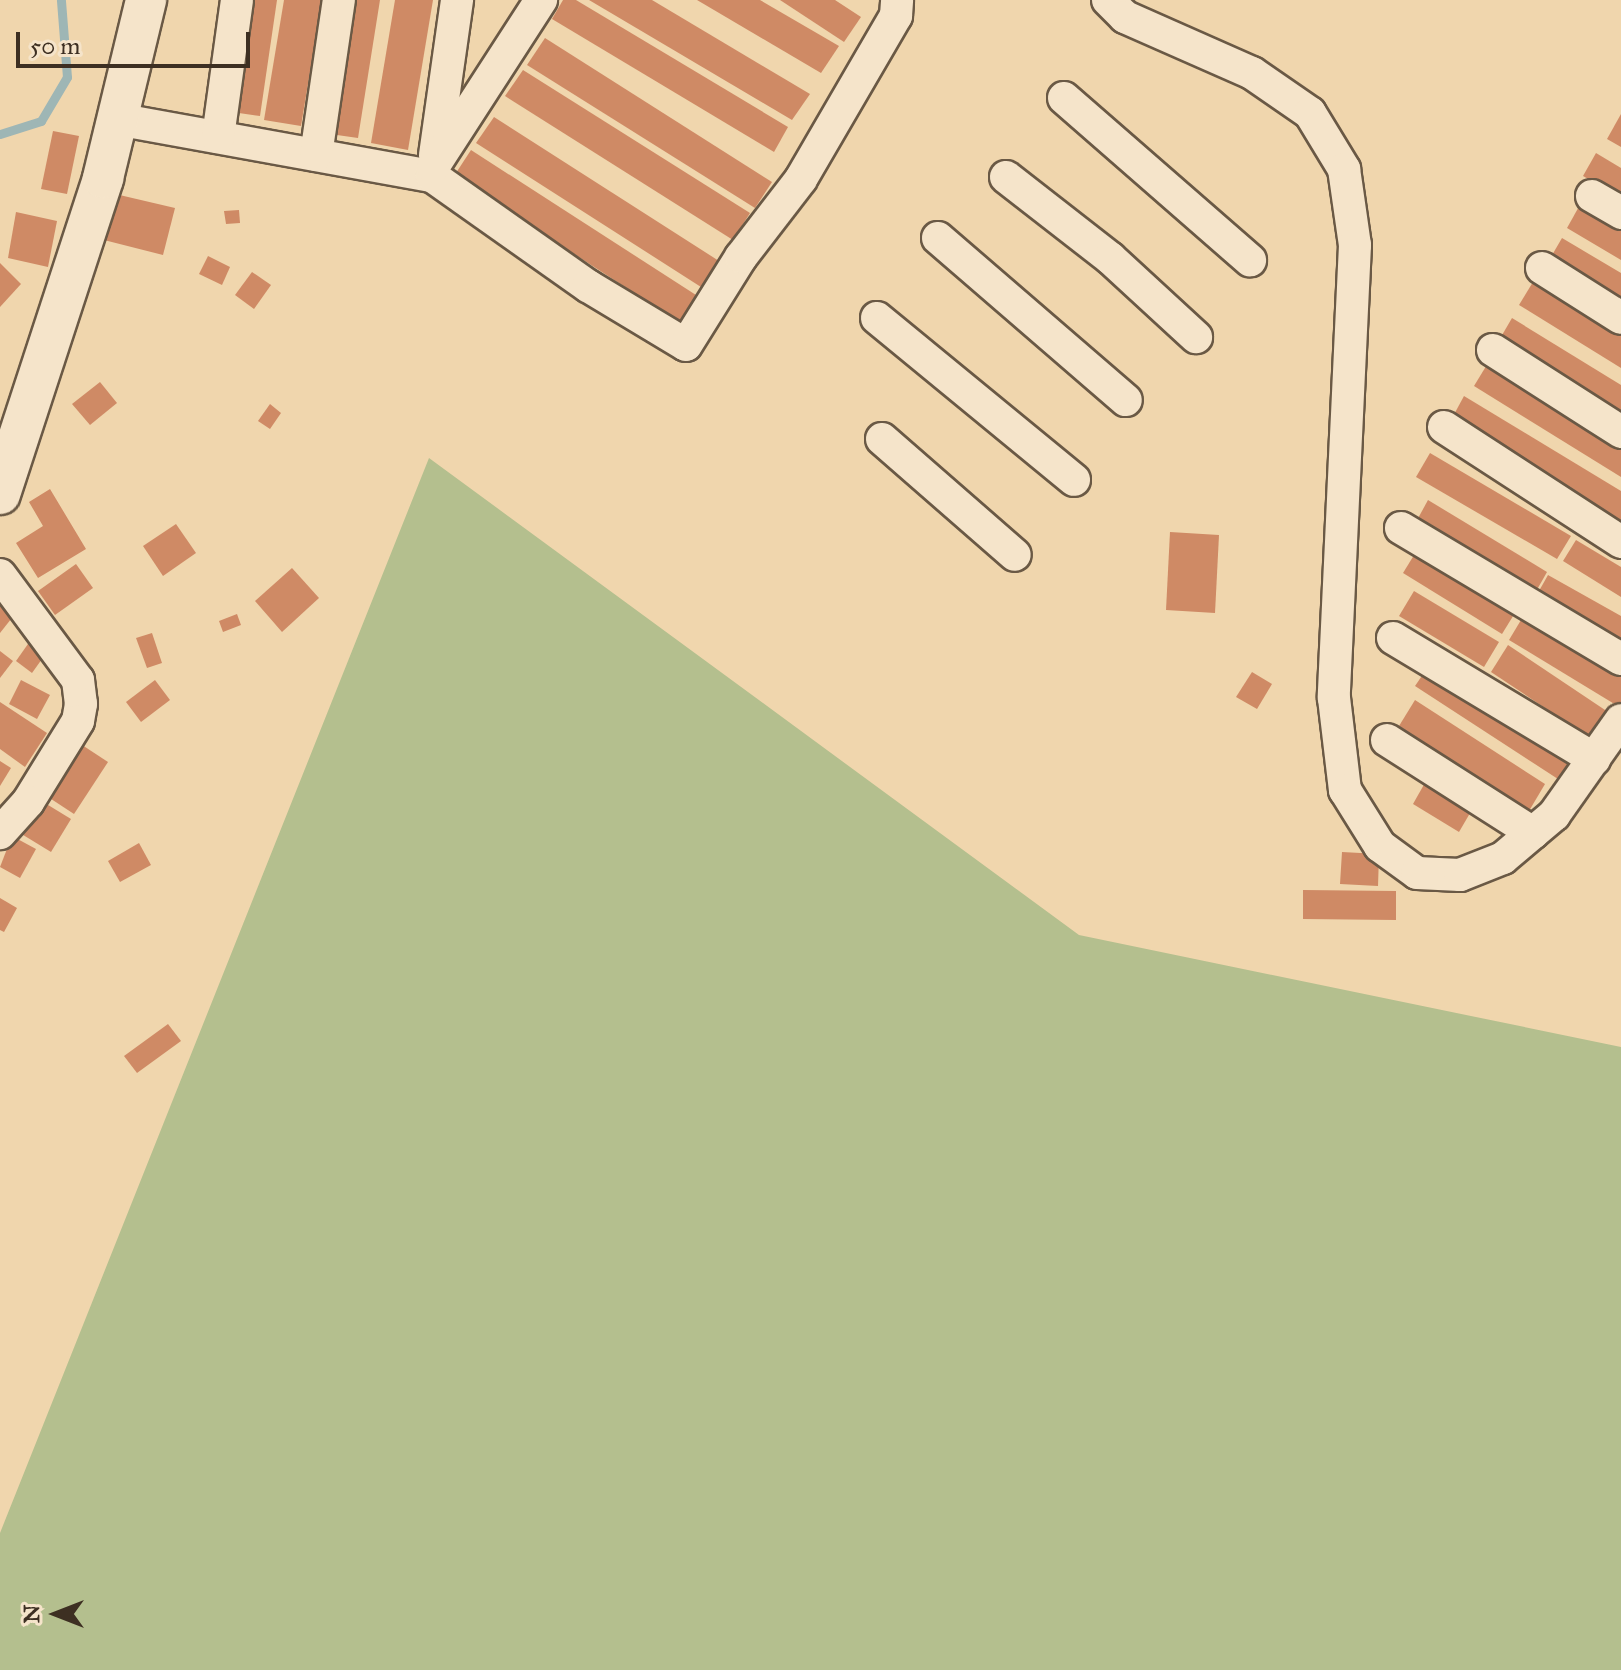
<!DOCTYPE html>
<html>
<head>
<meta charset="utf-8">
<style>
	body { margin:0 }
	#map { position:relative; width:1621px; height:1670px; overflow:hidden; background:#f0d6ad; font-family:"IM FELL Great Primer",serif }
	div>[style] { position:absolute }
	.green>* { inset:0; background:#b4bf8e }
	.stream>* { height:9px; margin:-4.5px; padding:0 4.5px; transform-origin:4.5px; border-radius:4.5px; background:#9eb6b5 }
	.building>* { inset:0; background:#cf8a65 }
	.roads { filter:drop-shadow(2px 0 #6a5945) drop-shadow(-2px 0 #6a5945) drop-shadow(0 2px #6a5945) drop-shadow(0 -2px #6a5945) }
	.minor>* { height:32px; margin:-16px; padding:0 16px; transform-origin:16px; border-radius:16px; background:#f5e4ca }
	.tertiary>* { height:40px; margin:-20px; padding:0 20px; transform-origin:20px; border-radius:20px; background:#f5e4ca }
	span { translate:-50% -50%; white-space:nowrap; text-align:center; line-height:1.15; -webkit-text-stroke:8px #f5e4ca; paint-order:stroke }
	.north { position:absolute; left:16px; top:1574px; width:80px; height:80px; -webkit-text-stroke:6px #f5e4ca; paint-order:stroke; rotate:270deg; font-size:22px; font-weight:700; line-height:32px; text-align:center; color:#3d2f22 }
	.north::after { content:''; display:block; margin:auto; width:28px; height:36px; background:#3d2f22; clip-path:polygon(50% 0,100% 100%,50% 72%,0 100%) }
	.scale { position:absolute; left:16px; top:32px; width:234px; height:36px; box-sizing:border-box; border:4px solid #3d2f22; border-top:0; padding-left:10px; font-size:24px; line-height:28px; white-space:nowrap; color:#3d2f22; -webkit-text-stroke:6px #f5e4ca; paint-order:stroke }
</style>
</head>
<body>
<div id="map">
	<div class="green">
		<div style="clip-path:polygon(429px 458px,1079px 935px,1621px 1047px,1621px 1670px,0 1670px,0 1533px)"></div>
	</div>
	<div class="stream">
		<div style="left:0;top:134px;width:43px;rotate:-17.6deg"></div>
		<div style="left:41px;top:121px;width:51px;rotate:-59.4deg"></div>
		<div style="left:67px;top:77px;width:77px;rotate:-94.5deg"></div>
	</div>
	<div class="building">
		<div style="clip-path:polygon(248px 0,277px 0,260px 116px,232px 112px)"></div>
		<div style="clip-path:polygon(284px 0,322px 0,301px 126px,264px 120px)"></div>
		<div style="clip-path:polygon(344px 0,380px 0,358px 138px,323px 133px)"></div>
		<div style="clip-path:polygon(395px 0,433px 0,408px 150px,371px 143px)"></div>
		<div style="clip-path:polygon(563px 0,576px 0,788px 127px,774px 152px,552px 19px)"></div>
		<div style="clip-path:polygon(589px 0,652px 0,810px 94px,792px 120px)"></div>
		<div style="clip-path:polygon(697px 0,760px 0,839px 46px,821px 73px)"></div>
		<div style="clip-path:polygon(780px 0,835px 0,861px 17px,844px 42px)"></div>
		<div style="clip-path:polygon(545px 38px,772px 182px,755px 208px,527px 65px)"></div>
		<div style="clip-path:polygon(523px 70px,750px 213px,733px 240px,505px 96px)"></div>
		<div style="clip-path:polygon(1621px 114px,1621px 147px,1607px 139px)"></div>
		<div style="clip-path:polygon(494px 117px,719px 261px,701px 287px,476px 143px)"></div>
		<div style="clip-path:polygon(53px 131px,79px 136px,67px 194px,41px 189px)"></div>
		<div style="clip-path:polygon(471px 150px,696px 295px,679px 322px,454px 176px)"></div>
		<div style="clip-path:polygon(1596px 153px,1621px 168px,1621px 198px,1583px 176px)"></div>
		<div style="clip-path:polygon(111px 193px,175px 208px,163px 255px,100px 239px)"></div>
		<div style="clip-path:polygon(1581px 203px,1621px 226px,1621px 260px,1567px 228px)"></div>
		<div style="clip-path:polygon(239px 210px,240px 223px,226px 224px,224px 211px)"></div>
		<div style="clip-path:polygon(16px 212px,57px 221px,48px 267px,8px 258px)"></div>
		<div style="clip-path:polygon(1562px 238px,1621px 273px,1621px 305px,1548px 262px)"></div>
		<div style="clip-path:polygon(208px 256px,230px 267px,222px 285px,199px 274px)"></div>
		<div style="clip-path:polygon(0 263px,21px 284px,0 307px)"></div>
		<div style="clip-path:polygon(252px 272px,271px 285px,254px 309px,235px 295px)"></div>
		<div style="clip-path:polygon(1533px 282px,1621px 335px,1621px 368px,1519px 305px)"></div>
		<div style="clip-path:polygon(1512px 318px,1621px 385px,1621px 417px,1498px 342px)"></div>
		<div style="clip-path:polygon(1488px 363px,1621px 443px,1621px 477px,1474px 386px)"></div>
		<div style="clip-path:polygon(100px 382px,117px 403px,90px 425px,72px 404px)"></div>
		<div style="clip-path:polygon(1464px 396px,1621px 491px,1621px 525px,1451px 420px)"></div>
		<div style="clip-path:polygon(270px 404px,281px 413px,270px 429px,258px 421px)"></div>
		<div style="clip-path:polygon(1430px 453px,1571px 536px,1557px 559px,1416px 477px)"></div>
		<div style="clip-path:polygon(50px 489px,86px 549px,38px 578px,16px 543px,43px 526px,29px 502px)"></div>
		<div style="clip-path:polygon(1428px 500px,1547px 572px,1534px 595px,1416px 522px)"></div>
		<div style="clip-path:polygon(176px 524px,196px 553px,163px 576px,143px 546px)"></div>
		<div style="clip-path:polygon(1170px 532px,1219px 535px,1215px 613px,1166px 610px)"></div>
		<div style="clip-path:polygon(1576px 540px,1621px 567px,1621px 597px,1563px 561px)"></div>
		<div style="clip-path:polygon(1419px 547px,1518px 608px,1502px 634px,1403px 573px)"></div>
		<div style="clip-path:polygon(76px 564px,93px 588px,55px 615px,38px 591px)"></div>
		<div style="clip-path:polygon(292px 568px,319px 598px,282px 632px,255px 601px)"></div>
		<div style="clip-path:polygon(1548px 575px,1621px 616px,1621px 646px,1535px 598px)"></div>
		<div style="clip-path:polygon(1414px 591px,1499px 642px,1484px 667px,1399px 616px)"></div>
		<div style="clip-path:polygon(0 602px,15px 614px,0 633px)"></div>
		<div style="clip-path:polygon(237px 614px,241px 625px,223px 632px,219px 621px)"></div>
		<div style="clip-path:polygon(1524px 615px,1621px 674px,1621px 708px,1509px 640px)"></div>
		<div style="clip-path:polygon(152px 633px,162px 663px,147px 668px,136px 638px)"></div>
		<div style="clip-path:polygon(35px 634px,52px 645px,32px 673px,16px 661px)"></div>
		<div style="clip-path:polygon(1508px 645px,1614px 716px,1596px 742px,1491px 672px)"></div>
		<div style="clip-path:polygon(0 651px,13px 661px,0 678px)"></div>
		<div style="clip-path:polygon(1430px 664px,1575px 759px,1561px 781px,1415px 686px)"></div>
		<div style="clip-path:polygon(1252px 672px,1272px 684px,1257px 709px,1236px 697px)"></div>
		<div style="clip-path:polygon(21px 680px,50px 695px,37px 719px,9px 704px)"></div>
		<div style="clip-path:polygon(155px 680px,170px 700px,141px 722px,126px 702px)"></div>
		<div style="clip-path:polygon(1415px 700px,1545px 784px,1529px 811px,1399px 726px)"></div>
		<div style="clip-path:polygon(0 702px,47px 733px,25px 767px,0 749px)"></div>
		<div style="clip-path:polygon(76px 741px,108px 762px,74px 814px,42px 793px)"></div>
		<div style="clip-path:polygon(0 761px,11px 768px,0 786px)"></div>
		<div style="clip-path:polygon(1426px 781px,1473px 808px,1459px 832px,1413px 804px)"></div>
		<div style="clip-path:polygon(35px 797px,71px 819px,51px 852px,15px 830px)"></div>
		<div style="clip-path:polygon(12px 836px,36px 849px,20px 878px,0 867px)"></div>
		<div style="clip-path:polygon(139px 843px,151px 865px,120px 882px,108px 861px)"></div>
		<div style="clip-path:polygon(1342px 852px,1379px 854px,1378px 886px,1340px 884px)"></div>
		<div style="clip-path:polygon(1303px 890px,1396px 891px,1396px 920px,1303px 919px)"></div>
		<div style="clip-path:polygon(0 898px,17px 908px,4px 932px,0 930px)"></div>
		<div style="clip-path:polygon(168px 1024px,181px 1041px,137px 1073px,124px 1056px)"></div>
	</div>
	<div class="roads">
		<div class="minor">
			<div style="left:1108px;top:0;width:24px;rotate:45deg"></div>
			<div style="left:1125px;top:17px;width:139px;rotate:23.8deg"></div>
			<div style="left:1252px;top:73px;width:70px;rotate:34.6deg"></div>
			<div style="left:1310px;top:113px;width:66px;rotate:58.7deg"></div>
			<div style="left:1344px;top:169px;width:77px;rotate:81.8deg"></div>
			<div style="left:1355px;top:245px;width:453px;rotate:92.7deg"></div>
			<div style="left:1334px;top:698px;width:93px;rotate:83.2deg"></div>
			<div style="left:1345px;top:790px;width:66px;rotate:58deg"></div>
			<div style="left:1380px;top:846px;width:46px;rotate:36.1deg"></div>
			<div style="left:1417px;top:873px;width:43px;rotate:2.7deg"></div>
			<div style="left:1460px;top:875px;width:46px;rotate:-21.6deg"></div>
			<div style="left:1503px;top:858px;width:67px;rotate:-40.1deg"></div>
			<div style="left:1554px;top:815px;width:116px;rotate:-54.8deg"></div>
			<div style="left:1064px;top:98px;width:247px;rotate:41.1deg"></div>
			<div style="left:117px;top:119px;width:320px;rotate:10.3deg"></div>
			<div style="left:432px;top:176px;width:191px;rotate:35.2deg"></div>
			<div style="left:588px;top:286px;width:114px;rotate:31deg"></div>
			<div style="left:686px;top:345px;width:104px;rotate:-58deg"></div>
			<div style="left:741px;top:257px;width:98px;rotate:-52.4deg"></div>
			<div style="left:801px;top:179px;width:189px;rotate:-59.8deg"></div>
			<div style="left:896px;top:16px;width:16px;rotate:-86deg"></div>
			<div style="left:218px;top:137px;width:138px;rotate:-82.1deg"></div>
			<div style="left:316px;top:155px;width:157px;rotate:-81.6deg"></div>
			<div style="left:435px;top:155px;width:157px;rotate:-81.9deg"></div>
			<div style="left:433px;top:167px;width:199px;rotate:-57.1deg"></div>
			<div style="left:1006px;top:177px;width:132px;rotate:37.9deg"></div>
			<div style="left:1110px;top:258px;width:117px;rotate:42.6deg"></div>
			<div style="left:1592px;top:196px;width:34px;rotate:30deg"></div>
			<div style="left:938px;top:238px;width:248px;rotate:40.8deg"></div>
			<div style="left:1542px;top:268px;width:93px;rotate:32.3deg"></div>
			<div style="left:877px;top:318px;width:255px;rotate:39.4deg"></div>
			<div style="left:1493px;top:350px;width:152px;rotate:32.6deg"></div>
			<div style="left:1444px;top:427px;width:211px;rotate:33deg"></div>
			<div style="left:882px;top:439px;width:176px;rotate:41.1deg"></div>
			<div style="left:1401px;top:528px;width:256px;rotate:30.8deg"></div>
			<div style="left:0;top:575px;width:131px;rotate:53.4deg"></div>
			<div style="left:78px;top:680px;width:24px;rotate:83deg"></div>
			<div style="left:81px;top:704px;width:17px;rotate:100deg"></div>
			<div style="left:78px;top:721px;width:95px;rotate:121.7deg"></div>
			<div style="left:28px;top:802px;width:42px;rotate:132.1deg"></div>
			<div style="left:1393px;top:638px;width:235px;rotate:31deg"></div>
			<div style="left:1387px;top:740px;width:173px;rotate:32.5deg"></div>
		</div>
		<div class="tertiary">
			<div style="left:0;top:494px;width:332px;rotate:-71.9deg"></div>
			<div style="left:103px;top:178px;width:183px;rotate:-76.4deg"></div>
		</div>
	</div>
	<div class="north">N</div>
	<div class="scale">50 m</div>
</div>
</body>
</html>
